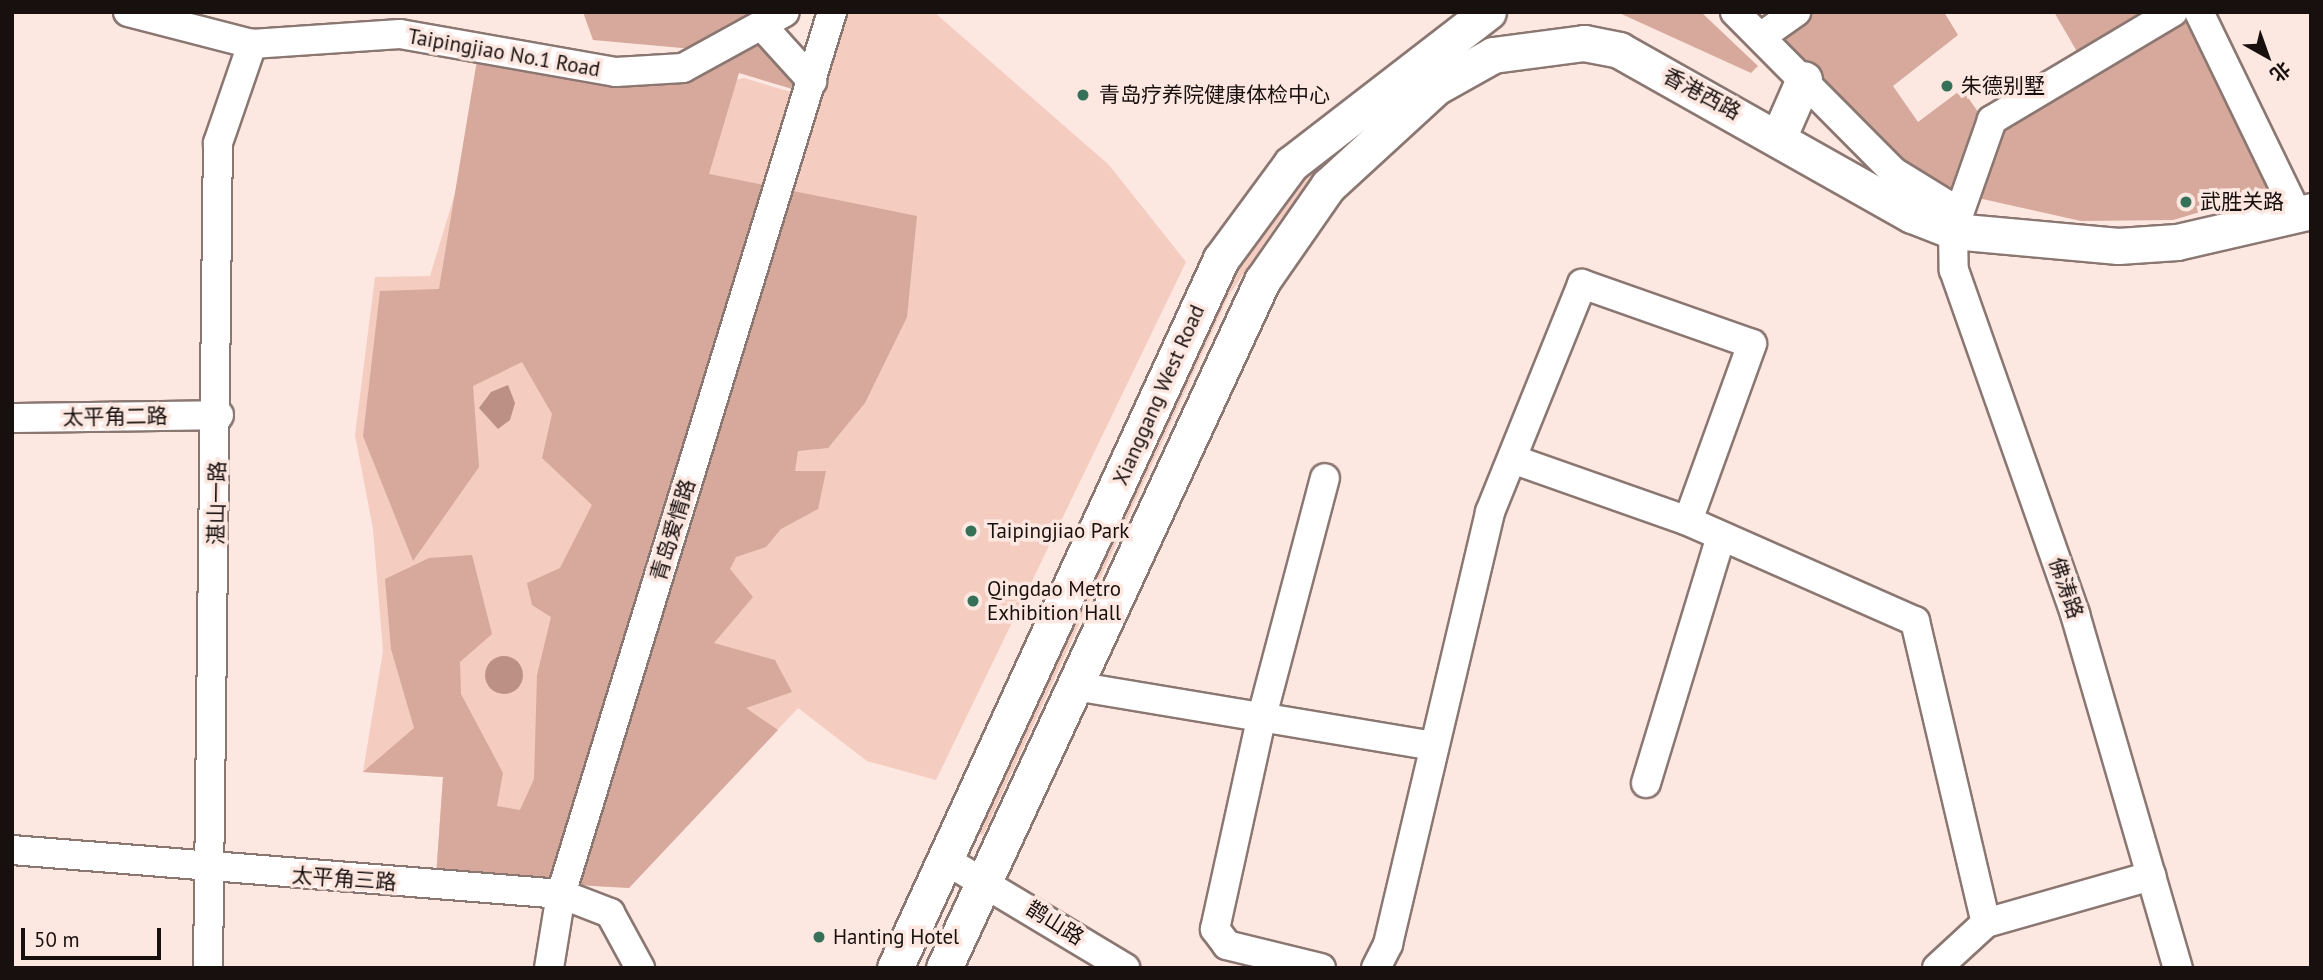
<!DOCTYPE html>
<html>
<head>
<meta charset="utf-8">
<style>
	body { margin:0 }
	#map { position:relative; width:2323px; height:980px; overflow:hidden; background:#fde7e1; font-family:"PT Sans","Noto Sans SC",sans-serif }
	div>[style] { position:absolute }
	.green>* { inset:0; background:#f4ccc0 }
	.forest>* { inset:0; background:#d6a99c }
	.water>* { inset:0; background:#bc9084 }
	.round { border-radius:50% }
	.roads { filter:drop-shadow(2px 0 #8b7772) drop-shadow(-2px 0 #8b7772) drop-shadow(0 2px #8b7772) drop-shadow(0 -2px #8b7772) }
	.minor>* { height:28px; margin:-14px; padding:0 14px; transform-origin:14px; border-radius:14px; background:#fff }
	.major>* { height:35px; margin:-17.5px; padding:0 17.5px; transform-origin:17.5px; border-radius:17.5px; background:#fff }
	.dots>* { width:19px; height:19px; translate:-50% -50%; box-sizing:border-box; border:4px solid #fde7e1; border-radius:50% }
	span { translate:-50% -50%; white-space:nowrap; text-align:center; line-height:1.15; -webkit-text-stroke:7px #fde7e1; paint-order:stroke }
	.street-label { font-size:21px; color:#17100e }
	.poi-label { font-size:21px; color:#17100e }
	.left { translate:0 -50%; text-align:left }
	.frame { position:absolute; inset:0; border:14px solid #17100e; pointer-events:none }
	.north { position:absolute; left:2232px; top:21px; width:70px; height:70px; -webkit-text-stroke:5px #fde7e1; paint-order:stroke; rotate:140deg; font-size:19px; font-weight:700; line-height:28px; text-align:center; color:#17100e }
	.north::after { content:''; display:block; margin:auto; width:24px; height:32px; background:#17100e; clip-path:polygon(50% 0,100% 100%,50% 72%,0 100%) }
	.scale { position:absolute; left:21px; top:928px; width:140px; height:32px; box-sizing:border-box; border:4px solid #17100e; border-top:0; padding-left:9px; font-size:21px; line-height:24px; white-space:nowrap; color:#17100e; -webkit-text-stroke:5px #fde7e1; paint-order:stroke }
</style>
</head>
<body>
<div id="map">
	<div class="green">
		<div style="clip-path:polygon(843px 12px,934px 12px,1109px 165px,1186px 262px,936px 780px,867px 761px,798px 708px,629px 888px,436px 877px,443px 777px,363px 772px,383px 651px,373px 529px,355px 435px,375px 277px,430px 276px,492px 71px,669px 95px,744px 78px,794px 93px)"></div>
		<div style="clip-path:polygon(1391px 111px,1338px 156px,1279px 221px,1229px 295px,983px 835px,971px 832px,1217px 291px,1270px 213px,1331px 146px)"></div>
	</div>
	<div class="forest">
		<div style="clip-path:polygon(583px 12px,766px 12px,693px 49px,593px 40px)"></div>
		<div style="clip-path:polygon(1617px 12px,1701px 12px,1758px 66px,1751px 73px)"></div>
		<div style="clip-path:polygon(1809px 12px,1944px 12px,1958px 35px,1893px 86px,1918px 122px,1962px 89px,1983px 119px,1954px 197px,1889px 162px,1773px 37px)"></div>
		<div style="clip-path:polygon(2054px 12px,2152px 12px,2079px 55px)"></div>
		<div style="clip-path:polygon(2188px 12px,2278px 189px,2173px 220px,2081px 221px,1969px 196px,2000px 123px)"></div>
		<div style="clip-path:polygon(762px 43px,801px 79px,799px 91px,739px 73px,709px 174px,917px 216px,907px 317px,865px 403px,828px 448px,798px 451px,795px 471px,826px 471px,818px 509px,781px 529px,766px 547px,736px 557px,730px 569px,753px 597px,714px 643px,775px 660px,792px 692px,746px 708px,778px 730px,629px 888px,436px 877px,443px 777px,363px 772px,414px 728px,391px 649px,385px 579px,429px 558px,472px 555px,492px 634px,460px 662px,461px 694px,503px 773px,497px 806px,520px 810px,534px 779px,537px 675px,551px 617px,532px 605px,527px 583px,560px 568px,592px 505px,542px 458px,552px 414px,522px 362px,473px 386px,479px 467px,413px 561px,363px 436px,380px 291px,439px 289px,477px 60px,679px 79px)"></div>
	</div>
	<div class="water">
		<div style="clip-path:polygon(508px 385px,515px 403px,510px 420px,498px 429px,479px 408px,491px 392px)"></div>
		<div class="round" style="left:485px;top:656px;width:38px;height:38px"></div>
	</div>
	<div class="roads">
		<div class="minor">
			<div style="left:128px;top:12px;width:128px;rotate:14.5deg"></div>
			<div style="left:252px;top:44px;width:148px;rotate:-3.9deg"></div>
			<div style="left:400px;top:34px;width:219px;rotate:10deg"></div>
			<div style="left:616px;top:72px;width:67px;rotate:-3.4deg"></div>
			<div style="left:683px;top:68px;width:116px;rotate:-28.8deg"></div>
			<div style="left:1735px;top:12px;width:226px;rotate:45.2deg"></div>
			<div style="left:1894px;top:172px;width:76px;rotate:31.6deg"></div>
			<div style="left:2173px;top:12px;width:211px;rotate:149.2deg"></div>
			<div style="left:1992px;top:120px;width:118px;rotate:109.4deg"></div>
			<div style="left:1953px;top:231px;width:39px;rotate:89deg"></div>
			<div style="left:1954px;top:270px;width:365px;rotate:70.6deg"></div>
			<div style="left:2075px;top:614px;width:369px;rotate:73.8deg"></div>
			<div style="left:2199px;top:12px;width:222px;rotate:64.1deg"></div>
			<div style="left:764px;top:28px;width:72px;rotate:47.8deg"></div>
			<div style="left:1762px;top:36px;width:42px;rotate:-35.2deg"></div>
			<div style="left:12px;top:418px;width:207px;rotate:-0.8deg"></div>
			<div style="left:1515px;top:460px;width:183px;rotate:19.4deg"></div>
			<div style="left:1688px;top:521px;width:248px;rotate:23.8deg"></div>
			<div style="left:1915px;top:621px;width:310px;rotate:76.8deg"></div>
			<div style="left:1075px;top:686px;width:362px;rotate:9.5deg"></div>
			<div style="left:1646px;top:783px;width:254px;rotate:-73.1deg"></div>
			<div style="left:12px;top:850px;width:551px;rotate:4.58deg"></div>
			<div style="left:561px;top:894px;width:53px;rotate:21.2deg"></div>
			<div style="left:610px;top:913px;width:63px;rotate:61.4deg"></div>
			<div style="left:947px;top:861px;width:208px;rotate:31deg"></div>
			<div style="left:208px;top:968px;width:825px;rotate:-89.31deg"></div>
			<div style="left:218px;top:143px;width:105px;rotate:-71deg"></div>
			<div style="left:549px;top:968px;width:75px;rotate:-80.8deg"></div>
			<div style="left:561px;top:894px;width:923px;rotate:-72.92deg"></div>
			<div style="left:1321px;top:968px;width:97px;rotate:-166.3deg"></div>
			<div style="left:1227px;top:945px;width:20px;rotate:-127deg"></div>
			<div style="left:1215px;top:929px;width:214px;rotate:-77.6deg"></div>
			<div style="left:1261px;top:720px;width:250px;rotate:-75.2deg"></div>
			<div style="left:1376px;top:968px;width:27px;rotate:-63deg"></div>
			<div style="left:1388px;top:944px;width:444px;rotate:-76.7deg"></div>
			<div style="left:1490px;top:512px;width:246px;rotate:-68deg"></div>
			<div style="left:1582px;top:284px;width:180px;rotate:19.4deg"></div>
			<div style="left:1752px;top:344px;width:188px;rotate:109.9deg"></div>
			<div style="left:1937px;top:968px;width:67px;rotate:-42.6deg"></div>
			<div style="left:1986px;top:923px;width:172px;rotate:-15.9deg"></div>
		</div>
		<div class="major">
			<div style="left:1779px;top:136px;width:62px;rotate:-66.3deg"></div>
			<div style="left:895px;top:968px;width:780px;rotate:-65.31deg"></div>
			<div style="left:1221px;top:259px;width:118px;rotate:-53.6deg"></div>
			<div style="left:1291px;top:164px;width:249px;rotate:-37.7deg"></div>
			<div style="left:944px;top:968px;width:757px;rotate:-65.16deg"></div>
			<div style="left:1262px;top:281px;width:116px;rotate:-55.2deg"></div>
			<div style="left:1328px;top:186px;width:147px;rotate:-42.5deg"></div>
			<div style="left:1436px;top:87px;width:65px;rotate:-29.3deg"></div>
			<div style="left:1493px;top:55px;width:92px;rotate:-7.5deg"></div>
			<div style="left:1584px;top:43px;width:36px;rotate:11deg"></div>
			<div style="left:1619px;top:50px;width:336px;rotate:29.4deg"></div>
			<div style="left:1912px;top:215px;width:44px;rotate:21.3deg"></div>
			<div style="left:1953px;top:231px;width:166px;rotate:5.2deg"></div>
			<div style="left:2118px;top:246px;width:59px;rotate:-3.9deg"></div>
			<div style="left:2177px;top:242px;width:138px;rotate:-13deg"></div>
		</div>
	</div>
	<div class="dots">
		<div style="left:1947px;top:86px;background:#357059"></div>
		<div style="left:1083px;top:95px;background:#357059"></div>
		<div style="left:2186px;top:202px;background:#357059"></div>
		<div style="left:971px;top:531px;background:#357059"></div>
		<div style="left:973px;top:601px;background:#357059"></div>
		<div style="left:819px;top:937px;background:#357059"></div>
	</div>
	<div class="street-label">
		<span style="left:504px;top:53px;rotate:10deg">Taipingjiao No.1 Road</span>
		<span style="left:1702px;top:94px;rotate:28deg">香港西路</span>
		<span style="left:1159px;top:395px;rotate:-66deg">Xianggang West Road</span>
		<span style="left:115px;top:417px;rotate:-1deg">太平角二路</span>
		<span style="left:217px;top:503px;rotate:-89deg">湛山一路</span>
		<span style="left:673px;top:530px;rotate:-73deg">青岛爱情路</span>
		<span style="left:2066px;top:588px;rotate:71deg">佛涛路</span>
		<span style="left:344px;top:879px;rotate:4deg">太平角三路</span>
		<span style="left:1055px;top:923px;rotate:32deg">鹊山路</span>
	</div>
	<div class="poi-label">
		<span class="left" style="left:1961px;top:86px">朱德别墅</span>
		<span class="left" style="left:1099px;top:95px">青岛疗养院健康体检中心</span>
		<span class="left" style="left:2200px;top:202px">武胜关路</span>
		<span class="left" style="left:987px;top:531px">Taipingjiao Park</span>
		<span class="left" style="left:987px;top:601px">Qingdao Metro<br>Exhibition Hall</span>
		<span class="left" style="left:833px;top:937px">Hanting Hotel</span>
	</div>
	<div class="frame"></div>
	<div class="north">北</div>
	<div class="scale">50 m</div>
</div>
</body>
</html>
